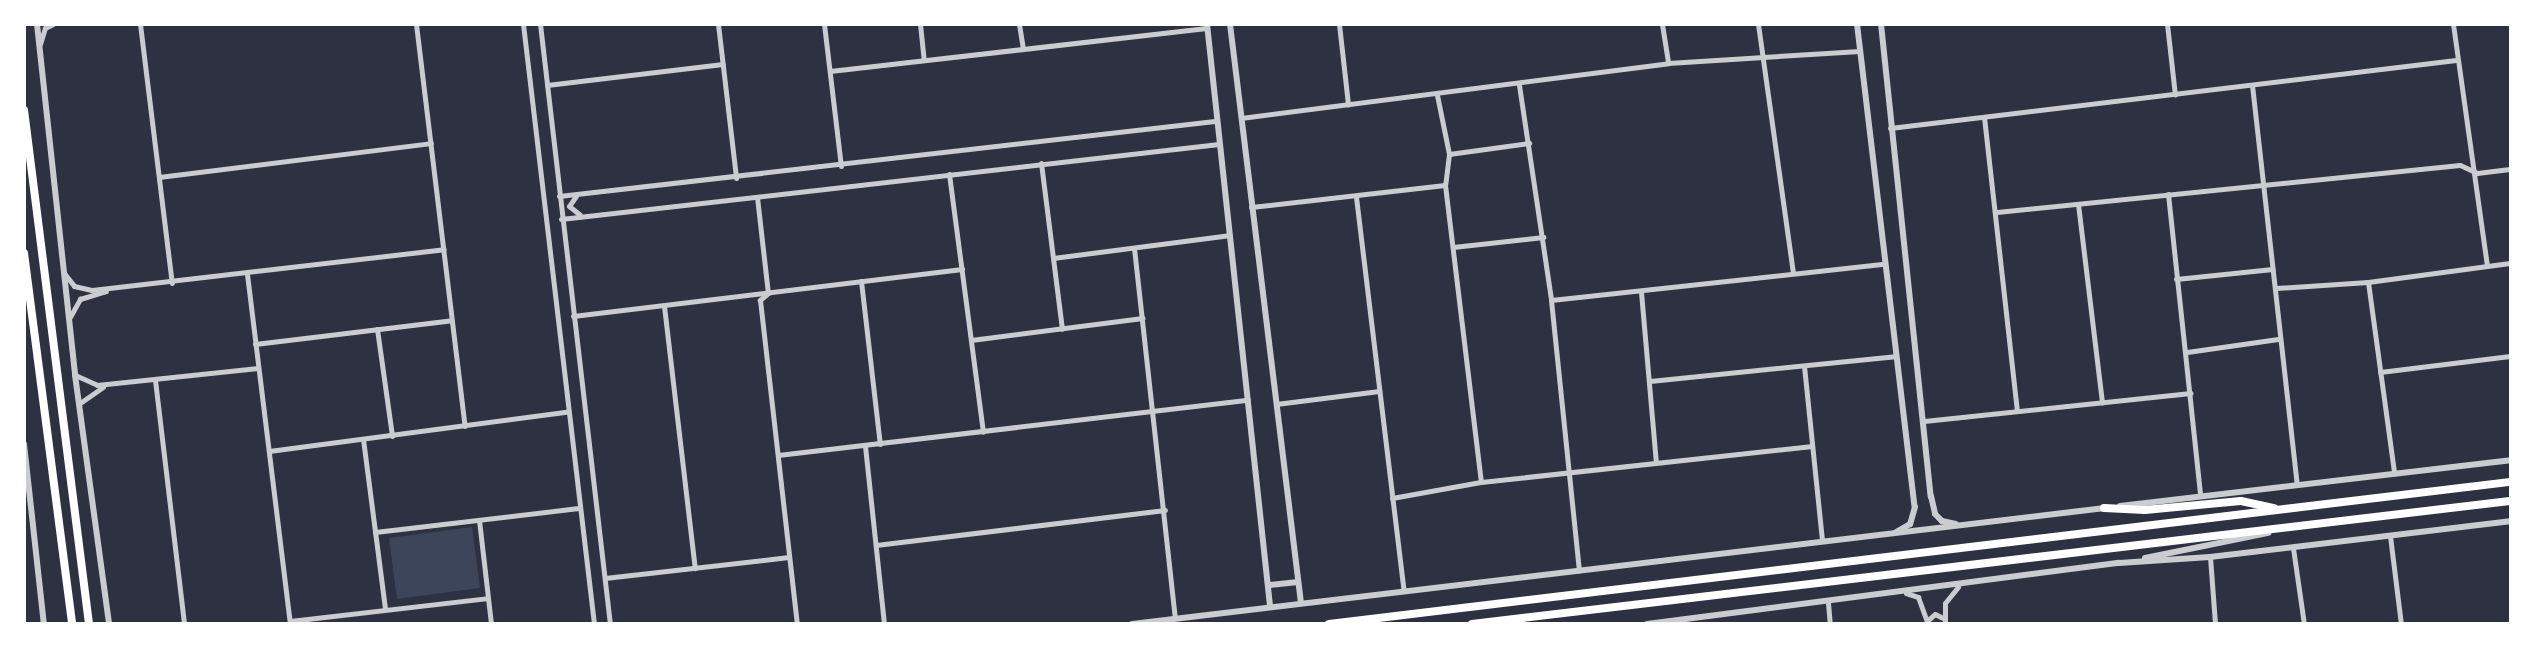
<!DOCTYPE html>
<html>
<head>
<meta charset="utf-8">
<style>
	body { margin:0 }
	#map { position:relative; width:2535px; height:648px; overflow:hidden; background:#2d3142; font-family:"Work Sans",sans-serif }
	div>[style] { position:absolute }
	.green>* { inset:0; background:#3c4559 }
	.minor>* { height:5px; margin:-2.5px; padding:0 2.5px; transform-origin:2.5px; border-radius:2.5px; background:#caccd0 }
	.tertiary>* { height:6px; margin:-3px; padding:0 3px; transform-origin:3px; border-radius:3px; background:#caccd0 }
	.primary>* { height:8px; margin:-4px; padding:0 4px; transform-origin:4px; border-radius:4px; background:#fff }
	span { translate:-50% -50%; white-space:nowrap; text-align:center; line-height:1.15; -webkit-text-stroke:7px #fff; paint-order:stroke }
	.frame { position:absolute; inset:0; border:26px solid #fff; pointer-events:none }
</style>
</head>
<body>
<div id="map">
	<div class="green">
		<div style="clip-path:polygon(472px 527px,480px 588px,397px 599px,389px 538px)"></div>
	</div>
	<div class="minor">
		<div style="left:140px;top:24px;width:261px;rotate:83deg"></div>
		<div style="left:416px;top:24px;width:405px;rotate:83.1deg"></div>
		<div style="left:523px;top:24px;width:604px;rotate:83.25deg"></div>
		<div style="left:540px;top:24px;width:604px;rotate:83.35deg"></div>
		<div style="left:718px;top:24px;width:155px;rotate:83.3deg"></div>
		<div style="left:824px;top:24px;width:143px;rotate:83.2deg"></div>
		<div style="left:920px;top:24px;width:36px;rotate:84deg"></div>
		<div style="left:1019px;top:24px;width:25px;rotate:81deg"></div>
		<div style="left:1339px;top:24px;width:81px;rotate:83.6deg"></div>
		<div style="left:1662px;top:24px;width:39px;rotate:81deg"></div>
		<div style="left:1758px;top:24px;width:251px;rotate:82deg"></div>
		<div style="left:2167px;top:24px;width:71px;rotate:83.6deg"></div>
		<div style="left:2453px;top:24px;width:244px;rotate:82deg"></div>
		<div style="left:40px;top:44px;width:17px;rotate:-73deg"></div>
		<div style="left:45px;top:28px;width:9px;rotate:-27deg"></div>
		<div style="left:830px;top:71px;width:379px;rotate:-6.5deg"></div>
		<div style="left:547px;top:85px;width:177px;rotate:-6.8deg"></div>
		<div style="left:1519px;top:85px;width:217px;rotate:81.5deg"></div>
		<div style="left:1551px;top:300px;width:272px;rotate:84.1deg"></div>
		<div style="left:2252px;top:85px;width:402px;rotate:83.6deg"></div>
		<div style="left:1437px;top:95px;width:60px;rotate:78.5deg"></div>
		<div style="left:1449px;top:154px;width:31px;rotate:97deg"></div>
		<div style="left:1445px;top:185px;width:299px;rotate:83.1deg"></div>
		<div style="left:1984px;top:117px;width:295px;rotate:83.6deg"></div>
		<div style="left:1241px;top:118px;width:431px;rotate:-7.3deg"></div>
		<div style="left:1668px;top:63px;width:192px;rotate:-3.6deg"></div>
		<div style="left:1890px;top:128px;width:570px;rotate:-6.85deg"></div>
		<div style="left:1449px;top:154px;width:81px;rotate:-7.8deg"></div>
		<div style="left:1041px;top:163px;width:167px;rotate:82.8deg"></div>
		<div style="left:949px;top:174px;width:260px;rotate:82.5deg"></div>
		<div style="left:159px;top:177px;width:274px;rotate:-7.1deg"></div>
		<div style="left:2168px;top:194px;width:303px;rotate:83.9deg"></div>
		<div style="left:559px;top:196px;width:660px;rotate:-6.52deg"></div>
		<div style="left:576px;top:196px;width:12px;rotate:125deg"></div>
		<div style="left:569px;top:206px;width:14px;rotate:39deg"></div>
		<div style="left:757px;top:197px;width:97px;rotate:83.5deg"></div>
		<div style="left:768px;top:293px;width:11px;rotate:139deg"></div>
		<div style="left:760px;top:300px;width:326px;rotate:83.5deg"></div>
		<div style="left:1356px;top:197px;width:397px;rotate:83.1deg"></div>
		<div style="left:2078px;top:204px;width:200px;rotate:83.1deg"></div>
		<div style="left:1251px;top:207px;width:195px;rotate:-6.5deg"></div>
		<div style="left:1997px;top:212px;width:465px;rotate:-5.8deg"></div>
		<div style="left:2460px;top:165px;width:19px;rotate:25deg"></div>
		<div style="left:2477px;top:173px;width:33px;rotate:-7deg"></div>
		<div style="left:561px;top:219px;width:662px;rotate:-6.5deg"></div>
		<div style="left:1453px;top:247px;width:91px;rotate:-6.3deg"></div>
		<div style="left:1134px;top:248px;width:372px;rotate:83.7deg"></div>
		<div style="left:1053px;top:258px;width:177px;rotate:-7.4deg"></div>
		<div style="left:64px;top:273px;width:16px;rotate:52deg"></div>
		<div style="left:74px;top:286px;width:18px;rotate:13deg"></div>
		<div style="left:92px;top:290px;width:354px;rotate:-6.6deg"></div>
		<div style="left:247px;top:274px;width:353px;rotate:83deg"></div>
		<div style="left:2176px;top:279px;width:97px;rotate:-5.9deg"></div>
		<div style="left:861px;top:281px;width:164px;rotate:83.4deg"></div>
		<div style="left:2368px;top:282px;width:193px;rotate:82.2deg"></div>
		<div style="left:2276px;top:288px;width:92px;rotate:-3.7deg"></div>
		<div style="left:2368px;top:282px;width:143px;rotate:-7.6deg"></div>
		<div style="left:1641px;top:292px;width:171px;rotate:85deg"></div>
		<div style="left:1551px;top:300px;width:335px;rotate:-6.2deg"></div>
		<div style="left:664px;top:306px;width:264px;rotate:83.3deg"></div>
		<div style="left:573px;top:316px;width:392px;rotate:-6.9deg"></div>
		<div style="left:70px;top:317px;width:21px;rotate:-61deg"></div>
		<div style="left:80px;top:299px;width:27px;rotate:-17deg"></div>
		<div style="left:377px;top:329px;width:108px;rotate:82deg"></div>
		<div style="left:971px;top:340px;width:173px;rotate:-7.3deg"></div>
		<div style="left:255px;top:344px;width:198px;rotate:-6.9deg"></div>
		<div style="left:2187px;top:352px;width:92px;rotate:-8.1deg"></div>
		<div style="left:1804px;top:366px;width:176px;rotate:84.1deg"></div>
		<div style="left:2380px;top:372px;width:131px;rotate:-7deg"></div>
		<div style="left:75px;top:375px;width:24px;rotate:24deg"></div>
		<div style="left:97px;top:385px;width:162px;rotate:-6deg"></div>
		<div style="left:155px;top:380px;width:246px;rotate:83.2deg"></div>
		<div style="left:1650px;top:381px;width:246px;rotate:-5.8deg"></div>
		<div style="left:80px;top:403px;width:28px;rotate:-35deg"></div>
		<div style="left:1276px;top:404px;width:104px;rotate:-7.2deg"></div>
		<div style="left:1924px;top:421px;width:268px;rotate:-6deg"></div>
		<div style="left:363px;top:439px;width:171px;rotate:82.6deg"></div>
		<div style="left:865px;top:446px;width:179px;rotate:83.9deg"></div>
		<div style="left:269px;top:451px;width:300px;rotate:-7.5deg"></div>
		<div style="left:778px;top:455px;width:473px;rotate:-6.7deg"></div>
		<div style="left:1392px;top:498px;width:90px;rotate:-10.2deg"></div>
		<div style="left:1481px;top:482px;width:331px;rotate:-6.2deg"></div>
		<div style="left:479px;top:520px;width:105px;rotate:83.4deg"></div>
		<div style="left:375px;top:532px;width:205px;rotate:-6.7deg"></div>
		<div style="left:2390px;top:536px;width:89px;rotate:82.9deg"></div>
		<div style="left:876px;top:545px;width:291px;rotate:-6.9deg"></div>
		<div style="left:2293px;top:548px;width:77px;rotate:81.8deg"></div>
		<div style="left:2210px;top:557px;width:67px;rotate:85.7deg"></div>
		<div style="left:605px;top:578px;width:185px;rotate:-6.5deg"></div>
		<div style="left:1906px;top:593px;width:13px;rotate:18deg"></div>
		<div style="left:1918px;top:597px;width:29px;rotate:70deg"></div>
		<div style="left:1828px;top:603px;width:21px;rotate:85deg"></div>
		<div style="left:1928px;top:620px;width:9px;rotate:-41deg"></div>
		<div style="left:1935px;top:614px;width:11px;rotate:27deg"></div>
		<div style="left:290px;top:621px;width:199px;rotate:-6.6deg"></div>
		<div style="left:1945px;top:624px;width:21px;rotate:-90deg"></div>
		<div style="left:1945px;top:603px;width:21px;rotate:-51deg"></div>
	</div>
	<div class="tertiary">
		<div style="left:37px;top:24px;width:353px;rotate:83.8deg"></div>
		<div style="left:75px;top:375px;width:251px;rotate:82.2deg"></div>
		<div style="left:1207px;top:24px;width:585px;rotate:83.82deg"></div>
		<div style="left:1230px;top:24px;width:583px;rotate:83.01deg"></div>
		<div style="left:1857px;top:24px;width:486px;rotate:83.2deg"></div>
		<div style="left:1915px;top:507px;width:18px;rotate:106deg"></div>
		<div style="left:1910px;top:524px;width:16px;rotate:150deg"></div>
		<div style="left:1881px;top:24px;width:475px;rotate:84deg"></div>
		<div style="left:1931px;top:496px;width:18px;rotate:77deg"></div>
		<div style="left:1935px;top:514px;width:10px;rotate:45deg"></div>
		<div style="left:1942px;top:521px;width:14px;rotate:12deg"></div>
		<div style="left:24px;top:444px;width:181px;rotate:83.7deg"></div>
		<div style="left:2120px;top:506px;width:393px;rotate:-6.7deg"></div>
		<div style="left:2145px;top:558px;width:126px;rotate:-11.5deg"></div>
		<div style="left:1269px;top:585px;width:29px;rotate:-6deg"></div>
		<div style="left:1132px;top:624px;width:980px;rotate:-6.8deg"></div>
		<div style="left:1647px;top:624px;width:476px;rotate:-7.4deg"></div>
		<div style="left:2119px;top:563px;width:91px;rotate:-3.8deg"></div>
		<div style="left:2210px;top:557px;width:302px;rotate:-6.8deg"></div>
	</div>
	<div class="primary">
		<div style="left:24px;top:110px;width:518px;rotate:82.79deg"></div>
		<div style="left:24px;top:253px;width:374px;rotate:82.6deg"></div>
		<div style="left:2104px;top:508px;width:41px;rotate:2.8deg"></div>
		<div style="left:2145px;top:510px;width:96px;rotate:-5.4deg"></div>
		<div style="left:2241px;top:501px;width:34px;rotate:12deg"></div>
		<div style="left:1329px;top:624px;width:1190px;rotate:-6.86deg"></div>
		<div style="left:1472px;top:624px;width:1045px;rotate:-6.76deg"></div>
	</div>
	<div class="frame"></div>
</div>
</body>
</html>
